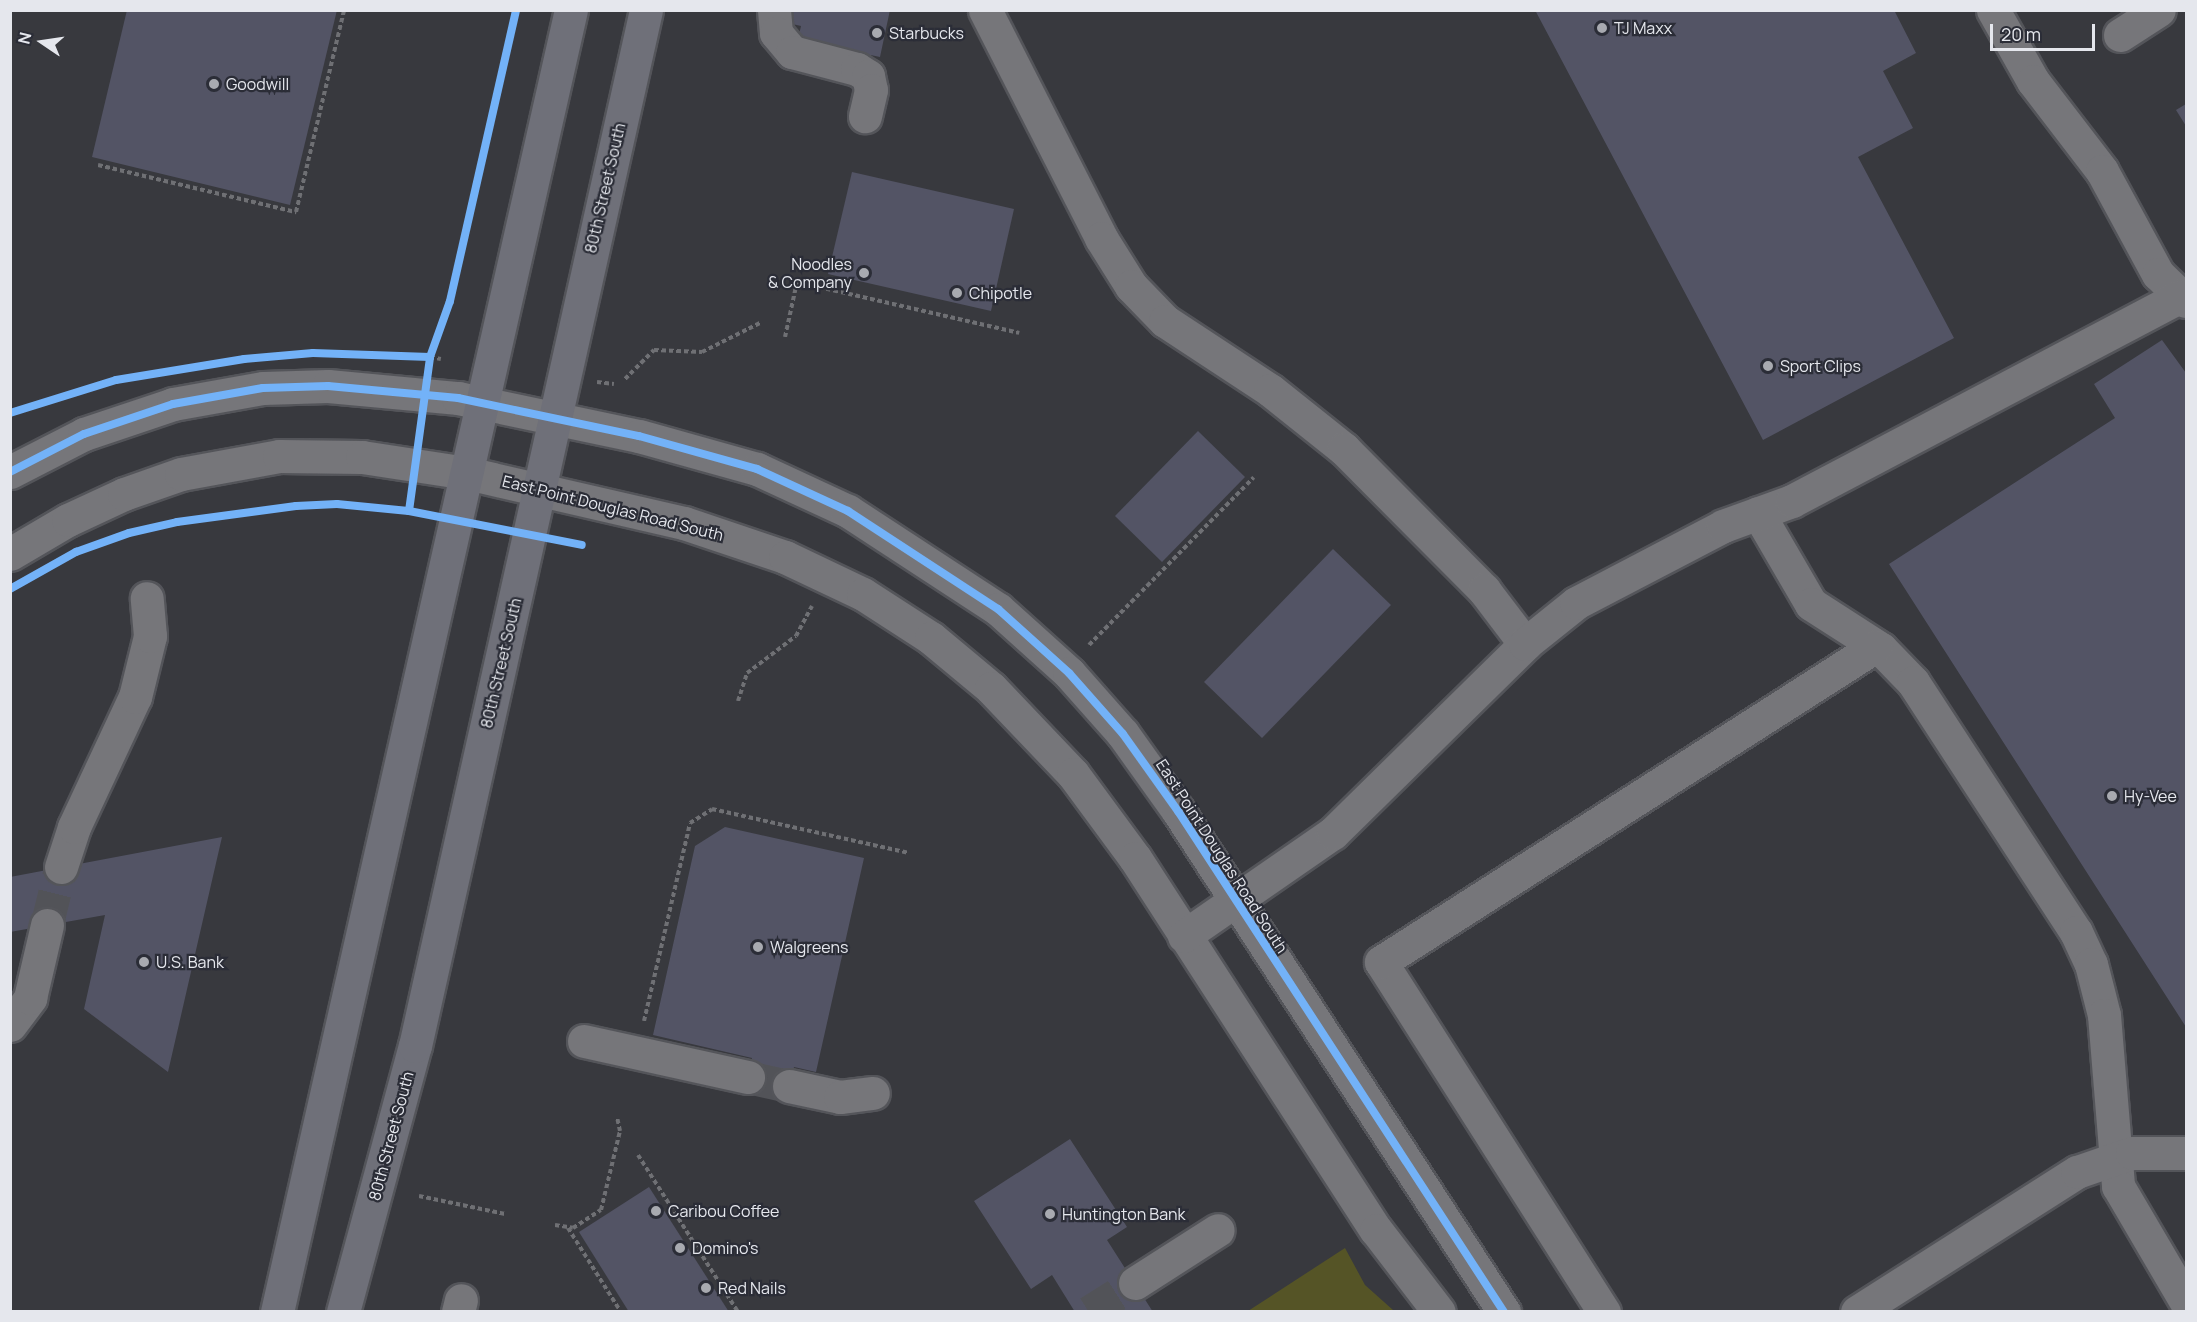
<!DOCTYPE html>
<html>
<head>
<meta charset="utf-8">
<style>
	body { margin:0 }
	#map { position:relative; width:2197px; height:1322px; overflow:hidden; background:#38393e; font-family:Manrope,sans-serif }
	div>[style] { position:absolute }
	.green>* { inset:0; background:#555426 }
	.building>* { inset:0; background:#535465 }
	.minor-tunnel>* { height:33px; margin-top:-16.5px; transform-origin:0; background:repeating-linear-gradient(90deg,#525358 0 33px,transparent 0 49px) }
	.path>* { height:4px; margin-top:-2px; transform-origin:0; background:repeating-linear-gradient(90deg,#6f7074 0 4.5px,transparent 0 7.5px) }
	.roads { filter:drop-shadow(2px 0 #54555a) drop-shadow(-2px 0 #54555a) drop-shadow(0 2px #54555a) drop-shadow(0 -2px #54555a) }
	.minor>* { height:33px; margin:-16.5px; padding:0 16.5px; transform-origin:16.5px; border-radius:16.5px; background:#76767a }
	.major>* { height:33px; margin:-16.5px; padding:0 16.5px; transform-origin:16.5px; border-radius:16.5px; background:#6f7079 }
	.cycleway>* { height:8px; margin:-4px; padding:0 4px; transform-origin:4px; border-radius:4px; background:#73b2f8 }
	.dots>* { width:16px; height:16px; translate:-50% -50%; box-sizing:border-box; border:3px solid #2b2d37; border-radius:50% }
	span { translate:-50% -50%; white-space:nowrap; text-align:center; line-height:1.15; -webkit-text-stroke:4.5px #2b2d37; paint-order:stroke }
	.poi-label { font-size:16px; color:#e5e7ed }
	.left { translate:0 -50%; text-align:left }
	.right { translate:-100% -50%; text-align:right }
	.street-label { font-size:16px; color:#e5e7ed }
	.frame { position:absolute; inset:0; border:12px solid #e5e7ed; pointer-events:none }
	.north { position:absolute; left:12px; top:12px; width:60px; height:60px; -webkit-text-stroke:4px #2b2d37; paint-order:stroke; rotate:283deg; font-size:16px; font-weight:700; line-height:24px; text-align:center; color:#e5e7ed }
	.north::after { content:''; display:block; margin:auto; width:21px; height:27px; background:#e5e7ed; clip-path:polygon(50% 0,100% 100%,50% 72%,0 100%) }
	.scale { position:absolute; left:1990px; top:24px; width:105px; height:27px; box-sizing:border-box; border:3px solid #e5e7ed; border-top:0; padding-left:8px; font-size:18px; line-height:21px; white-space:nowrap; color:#e5e7ed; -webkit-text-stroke:4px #2b2d37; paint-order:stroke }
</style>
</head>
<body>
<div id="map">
	<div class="green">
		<div style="clip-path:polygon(1345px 1248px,1365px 1285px,1393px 1310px,1248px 1311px)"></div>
	</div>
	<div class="building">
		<div style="clip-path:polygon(127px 10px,337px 10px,290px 205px,92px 157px)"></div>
		<div style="clip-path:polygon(791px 10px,890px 10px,880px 57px,861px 53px,859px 59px,798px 39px,801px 26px,788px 23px)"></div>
		<div style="clip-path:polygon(1535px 10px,1894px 10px,1916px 53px,1883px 71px,1913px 128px,1858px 157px,1954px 338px,1763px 440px)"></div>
		<div style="clip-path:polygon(2186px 104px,2186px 126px,2176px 110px)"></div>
		<div style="clip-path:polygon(852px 172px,1014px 209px,991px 311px,828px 274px)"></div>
		<div style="clip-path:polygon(2162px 340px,2186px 373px,2186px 1027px,1889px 564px,2115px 418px,2094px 384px)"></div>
		<div style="clip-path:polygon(1198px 431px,1245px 477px,1162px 562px,1115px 516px)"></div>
		<div style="clip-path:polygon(1333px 549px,1391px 605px,1262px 738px,1204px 682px)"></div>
		<div style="clip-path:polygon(725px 827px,864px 858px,816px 1072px,794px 1067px,787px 1097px,745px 1087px,752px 1058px,653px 1035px,695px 846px)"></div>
		<div style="clip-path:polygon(222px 837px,168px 1072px,84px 1009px,105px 915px,10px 932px,10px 877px)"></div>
		<div style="clip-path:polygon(1070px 1139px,1127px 1227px,1107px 1240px,1153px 1312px,1075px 1312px,1052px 1275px,1031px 1289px,974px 1201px)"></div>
		<div style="clip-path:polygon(649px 1187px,729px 1312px,629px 1312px,579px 1232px)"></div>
	</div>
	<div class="minor-tunnel">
		<div style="left:47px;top:925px;width:60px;rotate:-76.4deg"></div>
		<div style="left:748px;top:1077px;width:42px;rotate:12.4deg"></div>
		<div style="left:1089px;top:1312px;width:54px;rotate:-32.2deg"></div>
	</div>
	<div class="path">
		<div style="left:98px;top:165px;width:204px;rotate:13.4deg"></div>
		<div style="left:296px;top:212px;width:208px;rotate:-76.6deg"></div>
		<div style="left:785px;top:337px;width:56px;rotate:-77.7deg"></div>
		<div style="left:797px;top:282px;width:228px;rotate:12.9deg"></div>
		<div style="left:430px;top:357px;width:11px;rotate:10deg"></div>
		<div style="left:625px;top:379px;width:41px;rotate:-45deg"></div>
		<div style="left:654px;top:350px;width:48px;rotate:2.4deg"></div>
		<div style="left:702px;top:352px;width:65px;rotate:-26.6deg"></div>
		<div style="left:597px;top:382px;width:17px;rotate:7deg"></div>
		<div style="left:1089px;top:645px;width:235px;rotate:-45.5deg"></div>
		<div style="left:738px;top:701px;width:29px;rotate:-72deg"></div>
		<div style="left:747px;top:673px;width:61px;rotate:-37.1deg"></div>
		<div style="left:796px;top:636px;width:34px;rotate:-62deg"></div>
		<div style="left:644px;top:1021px;width:203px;rotate:-76.9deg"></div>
		<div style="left:690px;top:823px;width:26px;rotate:-32deg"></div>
		<div style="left:712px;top:809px;width:202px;rotate:12.6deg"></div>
		<div style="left:638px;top:1155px;width:186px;rotate:57.5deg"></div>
		<div style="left:419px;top:1196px;width:88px;rotate:11.8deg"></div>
		<div style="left:555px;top:1225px;width:18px;rotate:9deg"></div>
		<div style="left:573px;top:1228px;width:33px;rotate:-33deg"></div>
		<div style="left:601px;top:1210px;width:81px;rotate:-76.5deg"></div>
		<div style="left:620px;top:1131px;width:14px;rotate:-102deg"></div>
		<div style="left:568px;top:1228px;width:99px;rotate:57.8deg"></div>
	</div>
	<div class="roads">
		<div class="minor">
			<div style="left:774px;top:10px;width:23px;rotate:85deg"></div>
			<div style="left:776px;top:33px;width:25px;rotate:50deg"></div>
			<div style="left:792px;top:52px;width:67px;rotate:14.7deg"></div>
			<div style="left:857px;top:69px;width:13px;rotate:32deg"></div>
			<div style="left:868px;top:76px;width:14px;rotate:78deg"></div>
			<div style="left:871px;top:90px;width:27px;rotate:103deg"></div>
			<div style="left:985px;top:10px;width:256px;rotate:63deg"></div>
			<div style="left:1101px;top:238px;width:57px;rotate:58deg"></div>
			<div style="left:1131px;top:286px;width:49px;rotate:45.8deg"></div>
			<div style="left:1165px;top:321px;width:126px;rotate:33.3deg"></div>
			<div style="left:1270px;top:390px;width:95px;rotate:38.6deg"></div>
			<div style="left:1344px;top:449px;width:199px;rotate:45.2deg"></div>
			<div style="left:1484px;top:590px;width:68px;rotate:52.8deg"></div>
			<div style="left:1993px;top:10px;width:81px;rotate:60.6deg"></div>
			<div style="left:2033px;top:81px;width:113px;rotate:52.5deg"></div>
			<div style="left:2102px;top:171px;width:117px;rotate:61.5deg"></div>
			<div style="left:2158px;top:274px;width:39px;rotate:44deg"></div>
			<div style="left:2120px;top:35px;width:46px;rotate:-32.7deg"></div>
			<div style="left:10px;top:472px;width:83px;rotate:-27.2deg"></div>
			<div style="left:84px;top:434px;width:94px;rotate:-18.6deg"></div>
			<div style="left:173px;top:404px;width:91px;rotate:-10.1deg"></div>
			<div style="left:263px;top:388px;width:65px;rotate:-1.8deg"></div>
			<div style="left:328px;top:386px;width:131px;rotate:5.3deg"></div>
			<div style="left:458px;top:398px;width:185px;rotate:11.9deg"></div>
			<div style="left:639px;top:436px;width:123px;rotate:15.6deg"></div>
			<div style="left:757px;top:469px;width:100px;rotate:24.8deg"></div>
			<div style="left:848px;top:511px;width:179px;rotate:33.2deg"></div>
			<div style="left:998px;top:609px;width:96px;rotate:42deg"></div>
			<div style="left:1069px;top:673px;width:81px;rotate:48.5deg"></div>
			<div style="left:1123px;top:734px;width:95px;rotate:54.5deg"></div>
			<div style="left:1178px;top:811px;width:598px;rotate:56.95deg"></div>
			<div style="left:1758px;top:513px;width:105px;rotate:59.8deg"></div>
			<div style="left:1811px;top:604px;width:83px;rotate:32.7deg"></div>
			<div style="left:1881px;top:649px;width:46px;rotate:45.9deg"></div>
			<div style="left:1913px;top:682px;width:298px;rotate:56.9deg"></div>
			<div style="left:2076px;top:932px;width:35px;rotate:65deg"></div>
			<div style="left:2091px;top:964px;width:53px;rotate:75.7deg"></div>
			<div style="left:2104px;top:1015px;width:172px;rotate:85.3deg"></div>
			<div style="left:2118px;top:1186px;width:134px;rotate:59.6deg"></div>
			<div style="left:10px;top:554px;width:67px;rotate:-30.4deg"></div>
			<div style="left:68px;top:520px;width:62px;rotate:-24.9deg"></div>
			<div style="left:124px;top:494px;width:60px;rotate:-19.3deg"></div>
			<div style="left:181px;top:474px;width:100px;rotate:-10.4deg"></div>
			<div style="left:279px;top:456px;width:83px;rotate:0.7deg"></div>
			<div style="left:362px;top:457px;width:106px;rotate:8.7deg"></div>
			<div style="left:467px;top:473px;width:223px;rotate:13deg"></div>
			<div style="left:684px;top:523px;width:107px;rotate:18.6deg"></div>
			<div style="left:785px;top:557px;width:86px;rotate:25.4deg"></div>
			<div style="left:863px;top:594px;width:81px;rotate:32.9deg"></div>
			<div style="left:931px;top:638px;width:78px;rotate:39.8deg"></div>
			<div style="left:991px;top:688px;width:119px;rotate:46.4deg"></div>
			<div style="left:1073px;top:774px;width:104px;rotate:53.6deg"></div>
			<div style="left:1135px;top:858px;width:443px;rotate:57.1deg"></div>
			<div style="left:1376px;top:1230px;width:103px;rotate:52.5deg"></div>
			<div style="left:61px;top:867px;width:42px;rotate:-72deg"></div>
			<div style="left:74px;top:827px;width:144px;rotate:-64.9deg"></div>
			<div style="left:135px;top:697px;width:63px;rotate:-76.2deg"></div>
			<div style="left:150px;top:636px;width:38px;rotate:-95deg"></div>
			<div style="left:1184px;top:936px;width:181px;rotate:-34.7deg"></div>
			<div style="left:1333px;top:833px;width:269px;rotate:-44.5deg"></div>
			<div style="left:1525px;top:644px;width:65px;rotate:-38.8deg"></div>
			<div style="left:1576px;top:603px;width:166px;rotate:-27.6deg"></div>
			<div style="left:1723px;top:526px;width:73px;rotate:-19.9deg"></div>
			<div style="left:1792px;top:501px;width:439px;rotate:-27.8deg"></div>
			<div style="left:10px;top:1025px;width:34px;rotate:-53deg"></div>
			<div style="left:30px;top:998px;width:75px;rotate:-76.9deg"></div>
			<div style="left:584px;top:1041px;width:168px;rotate:12.4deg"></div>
			<div style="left:789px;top:1086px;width:52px;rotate:12.2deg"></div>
			<div style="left:840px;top:1097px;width:33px;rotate:-7deg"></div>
			<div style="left:1135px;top:1283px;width:98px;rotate:-32.6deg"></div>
			<div style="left:458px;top:1312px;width:12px;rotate:-76deg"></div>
			<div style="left:1604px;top:1312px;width:415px;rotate:-122.5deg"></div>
			<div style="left:1381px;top:962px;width:587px;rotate:-32.55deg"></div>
			<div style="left:1857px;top:1312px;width:261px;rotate:-32.5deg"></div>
			<div style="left:2077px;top:1172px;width:58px;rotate:-19.1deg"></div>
			<div style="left:2132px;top:1153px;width:54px"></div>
		</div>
		<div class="major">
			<div style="left:277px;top:1312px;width:1335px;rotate:-77.28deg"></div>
			<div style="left:343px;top:1312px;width:276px;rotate:-74.9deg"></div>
			<div style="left:415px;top:1046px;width:1061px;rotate:-77.43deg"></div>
		</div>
	</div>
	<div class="cycleway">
		<div style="left:10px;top:413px;width:111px;rotate:-17.3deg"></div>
		<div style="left:116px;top:380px;width:130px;rotate:-9.3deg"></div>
		<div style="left:244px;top:359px;width:69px;rotate:-5deg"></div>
		<div style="left:313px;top:353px;width:117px;rotate:2deg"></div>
		<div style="left:10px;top:472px;width:83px;rotate:-27.2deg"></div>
		<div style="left:84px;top:434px;width:94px;rotate:-18.6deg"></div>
		<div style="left:173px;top:404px;width:91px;rotate:-10.1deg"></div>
		<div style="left:263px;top:388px;width:65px;rotate:-1.8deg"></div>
		<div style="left:328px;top:386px;width:131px;rotate:5.3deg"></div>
		<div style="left:458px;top:398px;width:185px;rotate:11.9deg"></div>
		<div style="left:639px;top:436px;width:123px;rotate:15.6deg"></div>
		<div style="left:757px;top:469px;width:100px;rotate:24.8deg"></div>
		<div style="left:848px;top:511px;width:179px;rotate:33.2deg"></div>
		<div style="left:998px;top:609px;width:96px;rotate:42deg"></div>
		<div style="left:1069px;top:673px;width:81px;rotate:48.5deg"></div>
		<div style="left:1123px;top:734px;width:95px;rotate:54.5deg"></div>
		<div style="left:1178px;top:811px;width:598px;rotate:56.95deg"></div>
		<div style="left:409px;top:511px;width:155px;rotate:-82.2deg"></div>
		<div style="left:430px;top:357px;width:59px;rotate:-70.3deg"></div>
		<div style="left:450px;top:301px;width:298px;rotate:-77.2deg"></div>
		<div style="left:10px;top:589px;width:76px;rotate:-29.3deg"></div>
		<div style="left:76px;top:552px;width:56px;rotate:-19.7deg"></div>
		<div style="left:129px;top:533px;width:49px;rotate:-12.9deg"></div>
		<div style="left:177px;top:522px;width:120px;rotate:-7.7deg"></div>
		<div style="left:296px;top:506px;width:41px;rotate:-2.8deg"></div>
		<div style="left:337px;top:504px;width:72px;rotate:5.6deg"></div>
		<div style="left:409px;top:511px;width:176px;rotate:11.1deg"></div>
	</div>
	<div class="dots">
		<div style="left:1602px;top:28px;background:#a8aab0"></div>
		<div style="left:877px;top:33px;background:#a8aab0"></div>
		<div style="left:214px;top:84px;background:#a8aab0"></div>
		<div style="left:864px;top:273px;background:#a8aab0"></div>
		<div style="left:957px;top:293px;background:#a8aab0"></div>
		<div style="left:1768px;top:366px;background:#a8aab0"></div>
		<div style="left:2112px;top:796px;background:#a8aab0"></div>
		<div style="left:758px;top:947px;background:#a8aab0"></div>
		<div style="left:144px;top:962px;background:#a8aab0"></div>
		<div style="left:656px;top:1211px;background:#a8aab0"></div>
		<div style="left:1050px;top:1214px;background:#a8aab0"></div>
		<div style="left:680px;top:1248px;background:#a8aab0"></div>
		<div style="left:706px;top:1288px;background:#a8aab0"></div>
	</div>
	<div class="poi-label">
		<span class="left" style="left:1614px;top:28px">TJ Maxx</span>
		<span class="left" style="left:889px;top:33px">Starbucks</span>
		<span class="left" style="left:226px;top:84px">Goodwill</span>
		<span class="right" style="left:852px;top:273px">Noodles<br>&amp; Company</span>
		<span class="left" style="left:969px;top:293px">Chipotle</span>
		<span class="left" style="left:1780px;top:366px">Sport Clips</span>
		<span class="left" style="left:2124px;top:796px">Hy-Vee</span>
		<span class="left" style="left:770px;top:947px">Walgreens</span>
		<span class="left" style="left:156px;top:962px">U.S. Bank</span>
		<span class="left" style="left:668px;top:1211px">Caribou Coffee</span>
		<span class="left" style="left:1062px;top:1214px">Huntington Bank</span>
		<span class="left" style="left:692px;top:1248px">Domino's</span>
		<span class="left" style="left:718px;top:1288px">Red Nails</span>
	</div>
	<div class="street-label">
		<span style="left:605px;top:188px;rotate:-77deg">80th Street South</span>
		<span style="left:613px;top:508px;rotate:14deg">East Point Douglas Road South</span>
		<span style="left:501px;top:663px;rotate:-77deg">80th Street South</span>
		<span style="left:1222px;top:856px;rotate:57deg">East Point Douglas Road South</span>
		<span style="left:391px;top:1136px;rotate:-75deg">80th Street South</span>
	</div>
	<div class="frame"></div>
	<div class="north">N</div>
	<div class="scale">20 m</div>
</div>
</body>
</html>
